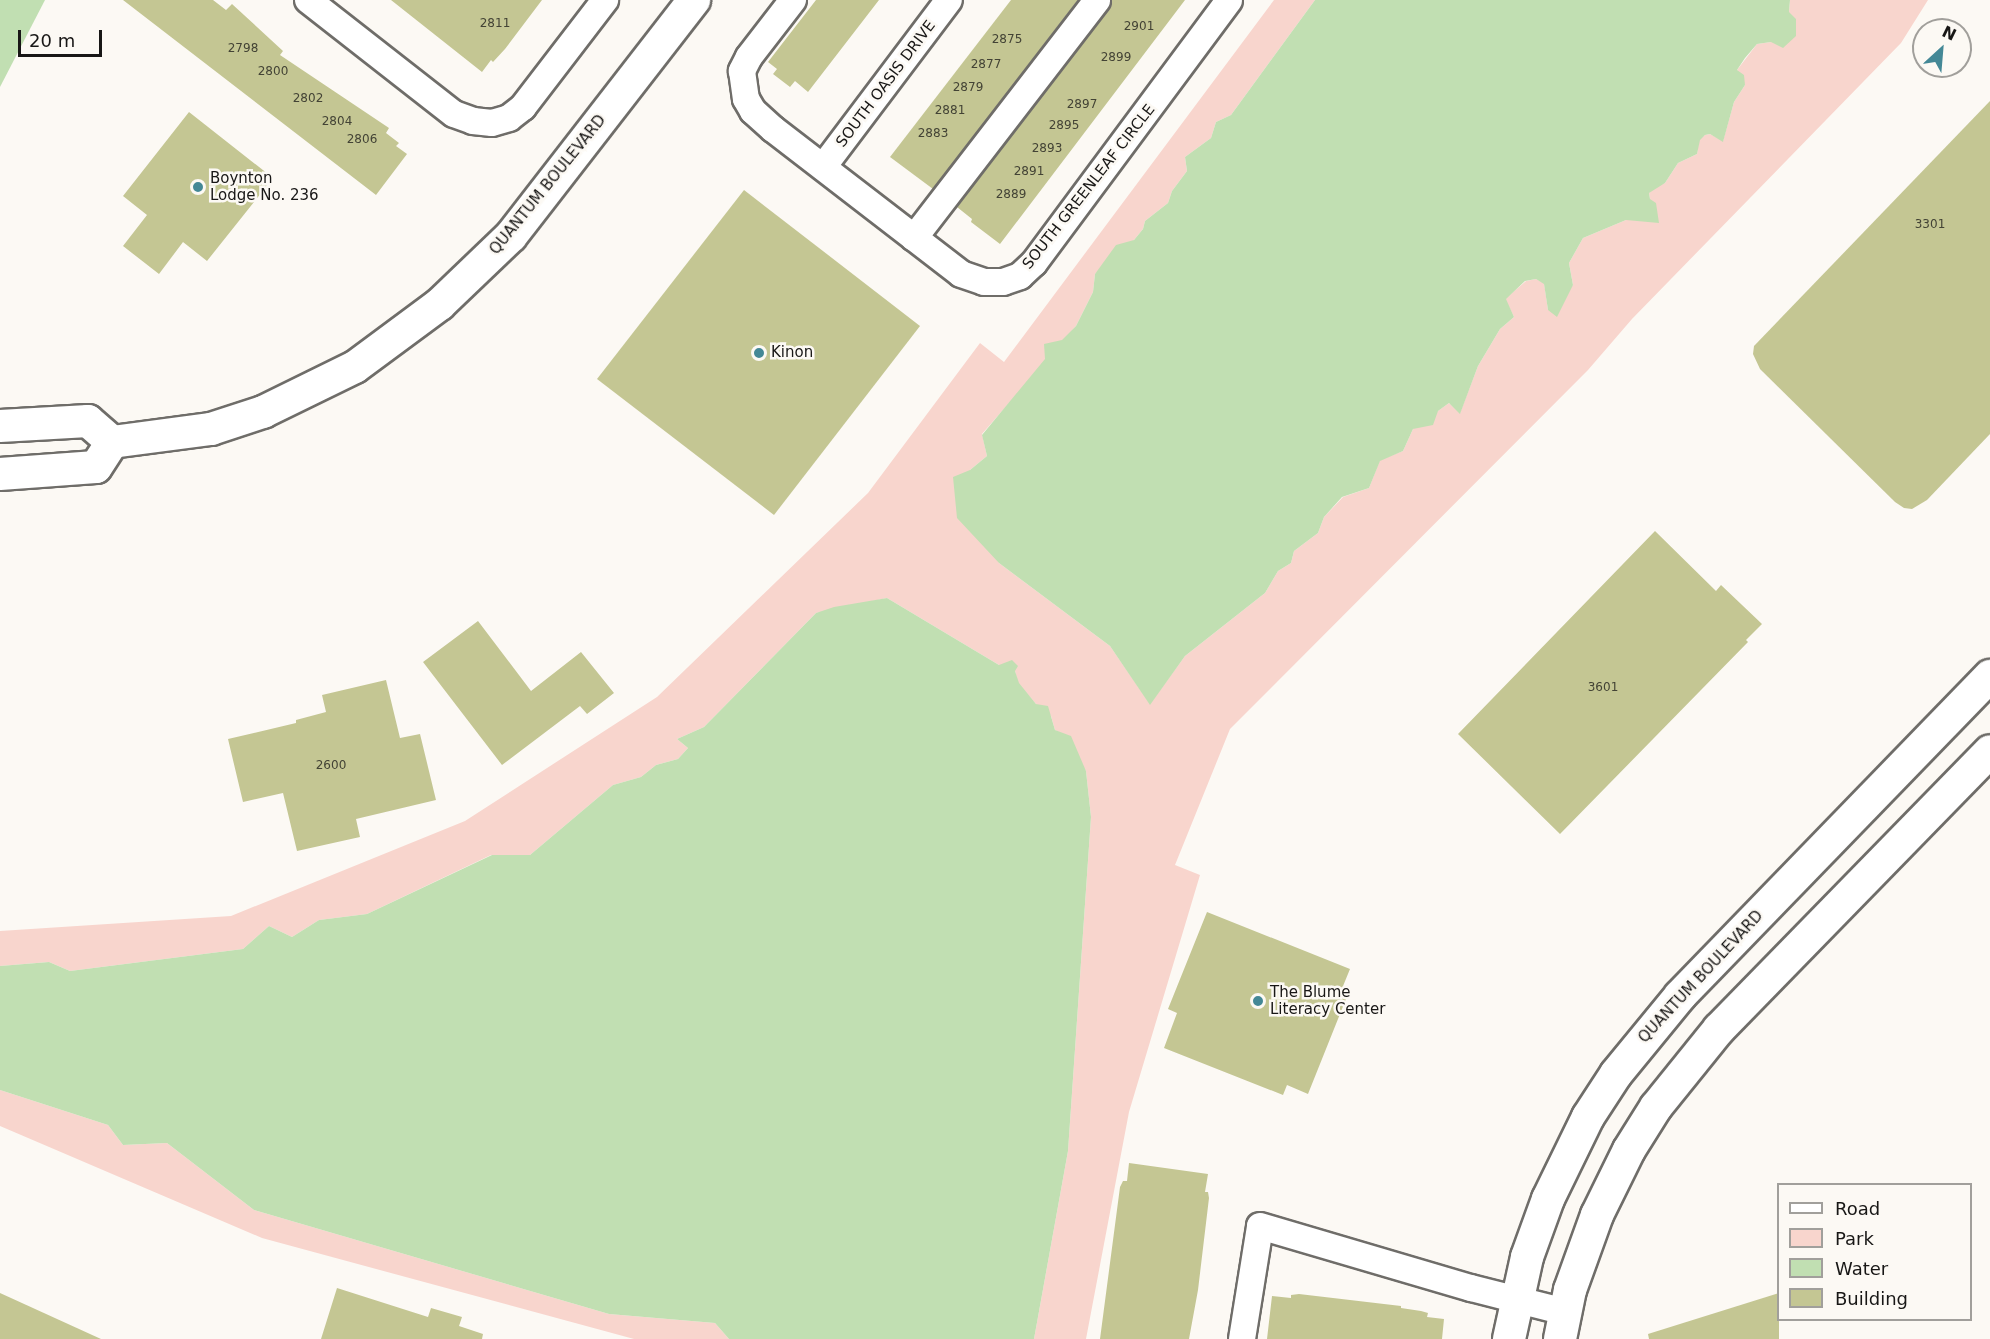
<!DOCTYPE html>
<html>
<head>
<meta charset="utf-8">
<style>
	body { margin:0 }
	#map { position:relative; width:1990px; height:1339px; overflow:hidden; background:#fcf9f4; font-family:"DejaVu Sans",sans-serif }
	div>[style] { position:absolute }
	.green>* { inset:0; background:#f8d5cd }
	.water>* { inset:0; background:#c1dfb2 }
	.building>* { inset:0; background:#c4c693 }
	.roads { filter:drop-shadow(2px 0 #6f6d69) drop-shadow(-2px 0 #6f6d69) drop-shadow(0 2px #6f6d69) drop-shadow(0 -2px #6f6d69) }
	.minor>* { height:26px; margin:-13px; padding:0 13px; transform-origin:13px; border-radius:13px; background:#fff }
	.tertiary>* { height:32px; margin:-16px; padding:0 16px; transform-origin:16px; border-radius:16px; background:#fff }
	.dots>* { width:16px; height:16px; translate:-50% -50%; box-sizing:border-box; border:3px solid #fcf9f4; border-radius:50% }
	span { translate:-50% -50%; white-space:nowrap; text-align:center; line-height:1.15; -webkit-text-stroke:5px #fcf9f4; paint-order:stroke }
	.number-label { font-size:12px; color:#434335 }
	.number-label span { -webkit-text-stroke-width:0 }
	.street-label { font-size:15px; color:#181716 }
	.poi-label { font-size:15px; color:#181716 }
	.left { translate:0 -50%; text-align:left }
	.legend { position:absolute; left:1777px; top:1183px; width:195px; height:138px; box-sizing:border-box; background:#fcf9f4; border:2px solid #a19f9b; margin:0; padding:8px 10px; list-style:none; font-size:18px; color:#181716 }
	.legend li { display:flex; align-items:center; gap:12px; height:30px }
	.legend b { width:30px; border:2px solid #a19f9b }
	.north { position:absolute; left:1912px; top:18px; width:60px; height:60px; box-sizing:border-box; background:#fcf9f4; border:2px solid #a19f9b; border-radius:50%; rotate:26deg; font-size:16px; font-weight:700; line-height:24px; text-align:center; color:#181716 }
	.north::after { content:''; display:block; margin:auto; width:21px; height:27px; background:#448896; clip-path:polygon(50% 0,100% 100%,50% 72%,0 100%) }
	.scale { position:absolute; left:18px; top:30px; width:84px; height:27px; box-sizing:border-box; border:3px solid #181716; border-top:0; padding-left:8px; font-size:18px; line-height:21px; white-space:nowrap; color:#181716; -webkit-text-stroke:4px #fcf9f4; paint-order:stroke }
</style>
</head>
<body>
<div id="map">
	<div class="green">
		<div style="clip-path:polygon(1274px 0,1315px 0,1231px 115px,1216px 122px,1211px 138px,1185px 157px,1187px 171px,1172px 191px,1168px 203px,1145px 221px,1143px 229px,1134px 240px,1095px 274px,1093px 292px,1076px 326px,982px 434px,987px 456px,970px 470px,999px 563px,1110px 646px,1150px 704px,1185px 656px,1265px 593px,1278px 571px,1291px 563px,1294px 551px,1318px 533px,1324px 517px,1343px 497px,1369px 488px,1380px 460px,1403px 451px,1413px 429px,1449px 403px,1460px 413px,1478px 366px,1500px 329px,1514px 317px,1505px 299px,1526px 281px,1536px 279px,1544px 283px,1548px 310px,1573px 285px,1569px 263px,1583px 238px,1626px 220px,1650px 199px,1649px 193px,1653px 188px,1665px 183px,1678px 163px,1697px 154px,1699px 140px,1705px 135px,1710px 134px,1723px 141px,1734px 102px,1745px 85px,1737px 70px,1757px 44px,1771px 42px,1789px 12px,1790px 0,1928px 0,1901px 43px,1632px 319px,1588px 370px,1230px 729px,1175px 865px,1200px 875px,1129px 1112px,1086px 1339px,1034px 1339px,1068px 1151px,1091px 817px,1086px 771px,1062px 734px,1055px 730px,1051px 716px,1036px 704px,1018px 683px,1015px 671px,999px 665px,887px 598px,816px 613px,704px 727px,677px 739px,688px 748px,678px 759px,656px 765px,641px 777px,613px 785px,530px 855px,491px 855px,367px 914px,319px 920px,292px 937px,269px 926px,243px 949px,70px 971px,49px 962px,0 966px,0 931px,231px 916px,465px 821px,657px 697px,868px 493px,980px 343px,1004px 362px)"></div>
		<div style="clip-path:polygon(0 1090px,108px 1125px,123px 1145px,167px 1143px,254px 1210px,609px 1314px,715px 1323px,729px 1339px,634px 1339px,262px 1238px,0 1126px)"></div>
	</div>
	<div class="water">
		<div style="clip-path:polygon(0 0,45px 0,0 87px)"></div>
		<div style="clip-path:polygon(1315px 0,1790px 0,1789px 12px,1796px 19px,1796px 36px,1783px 48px,1771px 42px,1757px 44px,1745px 58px,1737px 70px,1744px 75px,1745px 85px,1734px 102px,1723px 142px,1710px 134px,1705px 135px,1700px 140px,1697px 154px,1678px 163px,1665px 183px,1649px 193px,1650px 199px,1656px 203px,1659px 223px,1626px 220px,1583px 238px,1569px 263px,1573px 285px,1557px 317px,1548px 310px,1544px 284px,1536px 279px,1525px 281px,1506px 299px,1514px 317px,1500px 329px,1478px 366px,1460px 414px,1449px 403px,1438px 411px,1433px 425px,1413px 429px,1403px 451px,1380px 461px,1369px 488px,1342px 497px,1324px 517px,1318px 533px,1294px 551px,1291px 563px,1278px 571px,1265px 593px,1185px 656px,1150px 705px,1110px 646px,999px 563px,957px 518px,953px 477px,970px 470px,987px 456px,982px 435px,1045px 359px,1044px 344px,1062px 340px,1076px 326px,1093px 292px,1095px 274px,1116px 245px,1134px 240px,1143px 229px,1145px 221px,1168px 203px,1172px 191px,1187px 171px,1185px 157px,1211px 138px,1216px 122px,1231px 115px)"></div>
		<div style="clip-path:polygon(887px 598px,999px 665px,1012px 660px,1018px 666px,1015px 671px,1019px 683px,1036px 704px,1048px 706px,1055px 730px,1071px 736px,1086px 771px,1091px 817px,1068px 1151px,1034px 1339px,729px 1339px,715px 1323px,609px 1314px,254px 1210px,167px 1143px,123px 1145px,108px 1125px,0 1090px,0 966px,49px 962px,70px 971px,243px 949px,269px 926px,292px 937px,319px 920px,367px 914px,492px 855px,530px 855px,613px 785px,641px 777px,656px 765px,678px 759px,688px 748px,677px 739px,704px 727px,816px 613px,834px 607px)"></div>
	</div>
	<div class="building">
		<div style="clip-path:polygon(123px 0,213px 0,226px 10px,232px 4px,283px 51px,280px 55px,389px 128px,386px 133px,399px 143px,396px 146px,407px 154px,376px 195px)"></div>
		<div style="clip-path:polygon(391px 0,542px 0,505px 49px,493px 62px,491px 60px,482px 72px)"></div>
		<div style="clip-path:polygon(816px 0,879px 0,808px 92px,795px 81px,790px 87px,773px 74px,777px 69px,768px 62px)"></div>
		<div style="clip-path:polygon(1011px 0,1078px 0,933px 189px,890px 157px)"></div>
		<div style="clip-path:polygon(1112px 0,1185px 0,1000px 244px,971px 222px,972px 219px,957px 207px,1109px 9px)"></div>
		<div style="clip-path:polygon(1990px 101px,1990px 434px,1927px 500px,1912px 509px,1904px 508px,1895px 502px,1760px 369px,1753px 354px,1754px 346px)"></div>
		<div style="clip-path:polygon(189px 112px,273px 178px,207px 261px,183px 242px,159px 274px,123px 246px,147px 215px,123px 196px)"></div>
		<div style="clip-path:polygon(744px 190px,920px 326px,774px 515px,597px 379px)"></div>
		<div style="clip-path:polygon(1655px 531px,1716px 591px,1721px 585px,1762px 624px,1746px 640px,1748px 642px,1560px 834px,1458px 734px)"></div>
		<div style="clip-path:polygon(478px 621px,531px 691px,581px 652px,614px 693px,587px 714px,580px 706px,502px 765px,423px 662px)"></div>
		<div style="clip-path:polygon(386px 680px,400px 738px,420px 734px,436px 800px,356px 819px,360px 837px,297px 851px,283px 793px,243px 802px,228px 739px,296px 723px,296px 720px,326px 712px,322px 695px)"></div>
		<div style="clip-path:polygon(1207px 912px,1350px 969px,1341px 991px,1348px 994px,1308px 1094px,1287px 1085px,1283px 1095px,1164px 1048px,1177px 1013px,1168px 1009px)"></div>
		<div style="clip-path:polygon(1129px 1163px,1208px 1174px,1205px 1192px,1208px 1192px,1209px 1198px,1198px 1290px,1189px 1339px,1100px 1339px,1120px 1187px,1123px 1181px,1127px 1181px)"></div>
		<div style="clip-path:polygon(337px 1288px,428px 1317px,431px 1308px,462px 1317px,459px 1326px,483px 1334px,482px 1339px,321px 1339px)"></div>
		<div style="clip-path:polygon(0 1293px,101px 1339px,0 1339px)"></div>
		<div style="clip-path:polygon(1779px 1293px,1779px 1339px,1649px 1339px,1648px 1334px)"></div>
		<div style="clip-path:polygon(1299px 1294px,1401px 1306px,1401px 1308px,1421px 1311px,1428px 1313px,1427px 1317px,1444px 1319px,1442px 1339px,1267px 1339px,1272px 1296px,1291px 1298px,1291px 1295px)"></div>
	</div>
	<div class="roads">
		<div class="minor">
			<div style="left:308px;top:0;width:185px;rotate:38deg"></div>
			<div style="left:454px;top:114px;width:20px;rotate:20deg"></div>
			<div style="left:473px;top:121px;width:19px;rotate:6deg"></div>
			<div style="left:492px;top:123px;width:18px;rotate:-16deg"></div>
			<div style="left:509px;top:118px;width:18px;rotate:-38deg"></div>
			<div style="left:523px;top:107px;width:135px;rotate:-52.5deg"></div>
			<div style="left:793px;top:0;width:72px;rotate:127.7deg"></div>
			<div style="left:749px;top:57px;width:16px;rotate:117deg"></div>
			<div style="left:742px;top:71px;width:28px;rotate:82deg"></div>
			<div style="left:746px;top:99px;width:14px;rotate:60deg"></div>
			<div style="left:753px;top:111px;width:27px;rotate:42deg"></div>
			<div style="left:773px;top:129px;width:237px;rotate:37.6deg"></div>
			<div style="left:961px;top:274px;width:24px;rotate:19deg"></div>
			<div style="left:984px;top:282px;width:19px"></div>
			<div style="left:1003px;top:282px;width:18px;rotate:-19deg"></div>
			<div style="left:1020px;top:276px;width:19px;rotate:-43deg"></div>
			<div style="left:1034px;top:263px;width:327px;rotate:-53.4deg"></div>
			<div style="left:823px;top:167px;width:209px;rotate:-53deg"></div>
			<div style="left:914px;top:238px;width:300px;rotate:-52.4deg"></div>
			<div style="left:1242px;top:1339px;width:114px;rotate:-80.9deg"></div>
			<div style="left:1260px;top:1226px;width:220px;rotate:16.4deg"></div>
			<div style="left:1471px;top:1288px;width:97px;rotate:14.3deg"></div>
		</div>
		<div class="tertiary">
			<div style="left:0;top:426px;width:88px;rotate:-3.3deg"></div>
			<div style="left:88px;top:421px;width:32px;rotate:41deg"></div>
			<div style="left:112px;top:442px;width:100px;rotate:-7.5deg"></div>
			<div style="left:211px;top:429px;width:55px;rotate:-18.1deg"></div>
			<div style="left:263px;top:412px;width:102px;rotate:-26.1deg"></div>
			<div style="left:355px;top:367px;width:106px;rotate:-36.5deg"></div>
			<div style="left:440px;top:304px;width:98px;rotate:-43.8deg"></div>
			<div style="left:511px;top:236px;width:299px;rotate:-52.2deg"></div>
			<div style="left:0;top:474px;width:96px;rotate:-4.2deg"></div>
			<div style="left:96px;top:467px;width:30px;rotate:-57deg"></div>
			<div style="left:1509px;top:1339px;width:84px;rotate:-77.6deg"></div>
			<div style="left:1527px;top:1257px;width:62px;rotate:-70.1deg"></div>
			<div style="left:1548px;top:1199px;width:91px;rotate:-64deg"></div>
			<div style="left:1588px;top:1117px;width:51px;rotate:-56.9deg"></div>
			<div style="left:1616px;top:1074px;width:101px;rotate:-50.6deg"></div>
			<div style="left:1680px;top:996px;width:446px;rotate:-45.9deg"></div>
			<div style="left:1560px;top:1339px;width:50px;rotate:-78.5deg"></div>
			<div style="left:1570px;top:1290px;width:80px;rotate:-70.2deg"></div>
			<div style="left:1597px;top:1215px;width:72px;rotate:-63.8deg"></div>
			<div style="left:1629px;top:1150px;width:51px;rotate:-57.9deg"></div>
			<div style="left:1656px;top:1107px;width:100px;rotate:-51.1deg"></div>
			<div style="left:1719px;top:1029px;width:388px;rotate:-45.7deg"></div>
		</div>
	</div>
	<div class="dots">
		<div style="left:198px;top:187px;background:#448896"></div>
		<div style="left:759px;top:353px;background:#448896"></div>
		<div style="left:1258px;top:1001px;background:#448896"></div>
	</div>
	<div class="number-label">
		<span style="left:495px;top:24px">2811</span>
		<span style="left:1139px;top:27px">2901</span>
		<span style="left:1007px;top:40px">2875</span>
		<span style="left:243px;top:49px">2798</span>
		<span style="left:1116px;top:58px">2899</span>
		<span style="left:986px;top:65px">2877</span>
		<span style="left:273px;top:72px">2800</span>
		<span style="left:968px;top:88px">2879</span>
		<span style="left:308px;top:99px">2802</span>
		<span style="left:1082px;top:105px">2897</span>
		<span style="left:950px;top:111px">2881</span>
		<span style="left:337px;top:122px">2804</span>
		<span style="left:1064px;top:126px">2895</span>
		<span style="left:933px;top:134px">2883</span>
		<span style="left:362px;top:140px">2806</span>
		<span style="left:1047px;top:149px">2893</span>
		<span style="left:1029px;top:172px">2891</span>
		<span style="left:1011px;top:195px">2889</span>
		<span style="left:1930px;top:225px">3301</span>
		<span style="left:1603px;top:688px">3601</span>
		<span style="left:331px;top:766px">2600</span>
	</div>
	<div class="street-label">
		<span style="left:886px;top:84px;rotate:-53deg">SOUTH OASIS DRIVE</span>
		<span style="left:548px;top:185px;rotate:-51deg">QUANTUM BOULEVARD</span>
		<span style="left:1089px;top:187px;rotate:-52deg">SOUTH GREENLEAF CIRCLE</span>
		<span style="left:1701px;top:977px;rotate:-47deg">QUANTUM BOULEVARD</span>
	</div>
	<div class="poi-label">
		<span class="left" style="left:210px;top:187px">Boynton<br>Lodge No. 236</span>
		<span class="left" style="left:771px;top:353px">Kinon</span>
		<span class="left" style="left:1270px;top:1001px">The Blume<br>Literacy Center</span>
	</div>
	<ul class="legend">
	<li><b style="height:8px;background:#fff"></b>Road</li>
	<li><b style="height:16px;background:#f8d5cd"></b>Park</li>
	<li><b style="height:16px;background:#c1dfb2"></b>Water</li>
	<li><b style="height:16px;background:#c4c693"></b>Building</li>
	</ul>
	<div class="north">N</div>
	<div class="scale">20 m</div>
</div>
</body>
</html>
